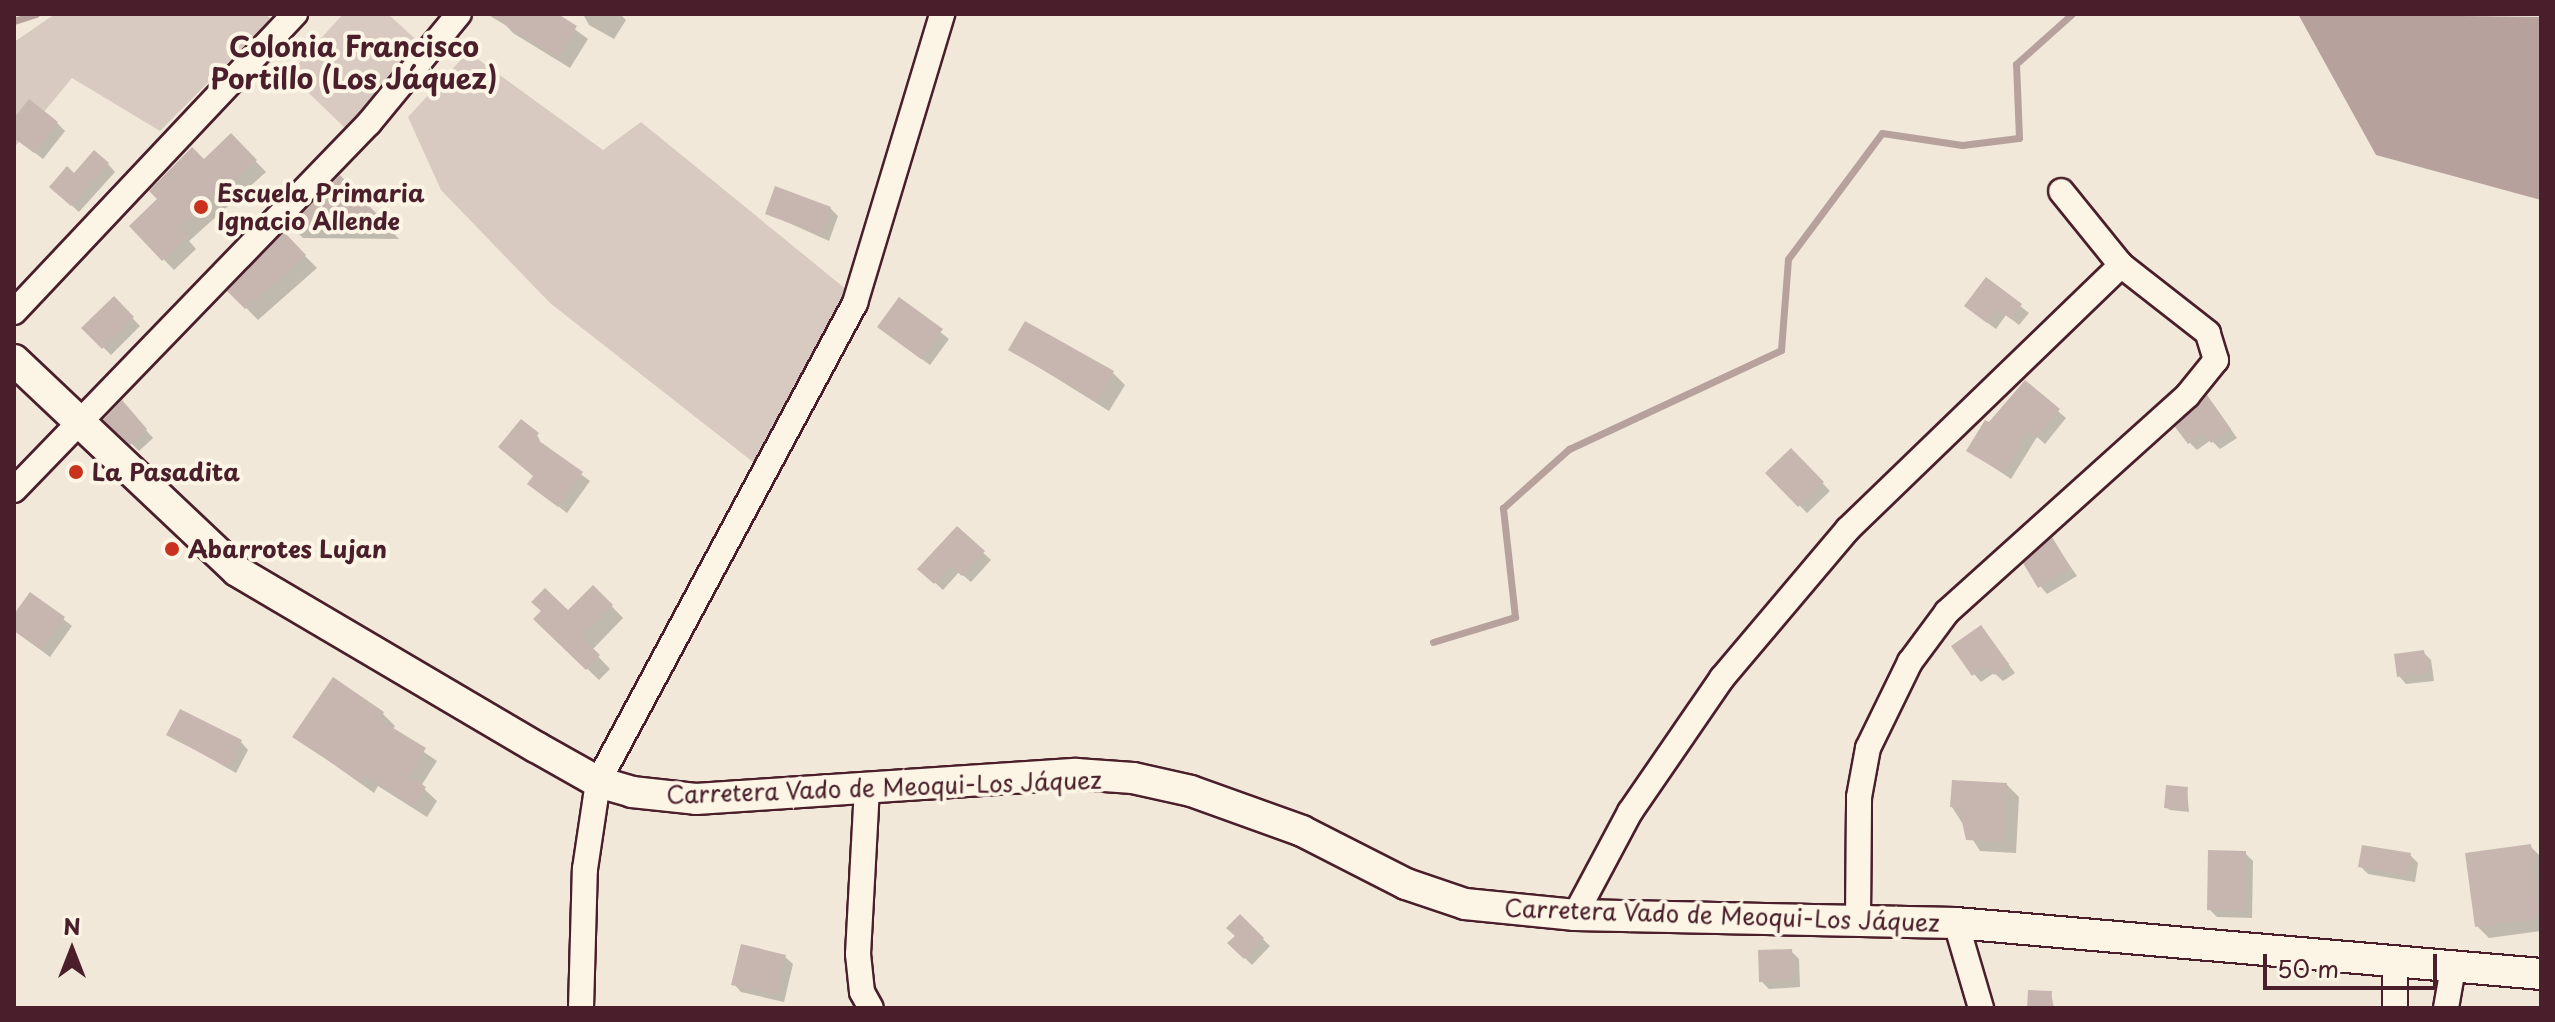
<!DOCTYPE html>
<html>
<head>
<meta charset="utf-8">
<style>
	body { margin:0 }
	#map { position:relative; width:2555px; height:1022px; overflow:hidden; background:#f1e8da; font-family:"Playpen Sans",sans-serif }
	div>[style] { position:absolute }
	.green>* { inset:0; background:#d8cac0 }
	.water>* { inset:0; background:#b6a19c }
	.shadow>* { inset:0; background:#0003 }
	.stream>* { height:7px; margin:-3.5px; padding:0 3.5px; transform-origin:3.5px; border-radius:3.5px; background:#b6a19c }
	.building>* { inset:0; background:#c7b6af }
	.roads { filter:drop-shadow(2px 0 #4a1f2b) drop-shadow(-2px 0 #4a1f2b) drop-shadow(0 2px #4a1f2b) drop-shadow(0 -2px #4a1f2b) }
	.minor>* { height:24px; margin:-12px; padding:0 12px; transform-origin:12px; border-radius:12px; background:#fcf5e5 }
	.tertiary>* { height:30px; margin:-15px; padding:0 15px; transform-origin:15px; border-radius:15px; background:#fcf5e5 }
	.dots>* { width:22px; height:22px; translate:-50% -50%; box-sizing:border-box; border:4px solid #fcf5e5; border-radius:50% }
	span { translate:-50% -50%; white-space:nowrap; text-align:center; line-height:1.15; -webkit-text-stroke:8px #fcf5e5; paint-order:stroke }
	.poi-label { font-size:24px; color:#4a1f2b; font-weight:700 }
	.left { translate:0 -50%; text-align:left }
	.street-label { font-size:24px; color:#4a1f2b }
	.quarter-label { font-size:28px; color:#4a1f2b; font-weight:700 }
	.frame { position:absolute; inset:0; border:16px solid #4a1f2b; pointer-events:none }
	.north { position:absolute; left:32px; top:910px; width:80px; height:80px; -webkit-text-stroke:6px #fcf5e5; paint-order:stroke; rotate:0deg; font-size:22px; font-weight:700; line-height:32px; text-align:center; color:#4a1f2b }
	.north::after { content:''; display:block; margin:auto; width:28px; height:36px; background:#4a1f2b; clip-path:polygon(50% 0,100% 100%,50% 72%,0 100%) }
	.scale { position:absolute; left:2263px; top:954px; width:174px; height:36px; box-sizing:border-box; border:4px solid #4a1f2b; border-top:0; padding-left:10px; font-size:24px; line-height:28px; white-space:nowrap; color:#4a1f2b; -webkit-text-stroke:6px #fcf5e5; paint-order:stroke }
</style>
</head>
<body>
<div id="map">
	<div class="green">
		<div style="clip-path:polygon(55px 14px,265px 14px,271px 19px,160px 131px,72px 78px,14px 148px,14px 42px)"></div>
		<div style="clip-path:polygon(343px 14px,388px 14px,423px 46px,346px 129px,289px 74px)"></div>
		<div style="clip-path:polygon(468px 52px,603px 150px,641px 122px,847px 290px,758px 466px,550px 303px,441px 190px,408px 117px)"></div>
	</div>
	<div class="water">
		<div style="clip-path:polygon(2298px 14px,2541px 17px,2541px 200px,2376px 155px)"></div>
	</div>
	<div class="shadow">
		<div style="clip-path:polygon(506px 14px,554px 14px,588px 39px,570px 68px,513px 33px,502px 21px)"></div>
		<div style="clip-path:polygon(583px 14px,620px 14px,626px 20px,614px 39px,589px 25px)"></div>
		<div style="clip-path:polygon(14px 121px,57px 123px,65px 131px,43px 159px,14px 137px)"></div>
		<div style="clip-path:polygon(231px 136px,266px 172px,189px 241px,196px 249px,174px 270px,131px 226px)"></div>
		<div style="clip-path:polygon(108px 164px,115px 172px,79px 212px,59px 194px,74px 175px)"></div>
		<div style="clip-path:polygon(340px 178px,399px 239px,303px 238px,292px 227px)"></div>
		<div style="clip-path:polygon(830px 208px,838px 216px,829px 241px,767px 213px)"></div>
		<div style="clip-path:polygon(284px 235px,317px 268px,258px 320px,230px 291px)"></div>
		<div style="clip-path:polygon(1986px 279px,2029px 313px,2019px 325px,2006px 315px,1996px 329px,1974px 313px)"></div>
		<div style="clip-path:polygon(114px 299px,140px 326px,111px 355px,84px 328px)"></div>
		<div style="clip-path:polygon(899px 300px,949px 339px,930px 365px,887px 334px)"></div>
		<div style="clip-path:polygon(1011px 350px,1113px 373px,1125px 385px,1109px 411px)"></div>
		<div style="clip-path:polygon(2025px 383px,2066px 418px,2045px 444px,2037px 437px,2011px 479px,1969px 451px)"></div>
		<div style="clip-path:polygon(2214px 406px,2237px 438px,2220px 449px,2211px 440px,2197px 450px,2189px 442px)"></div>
		<div style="clip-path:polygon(129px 411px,153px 438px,139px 451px,106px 419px)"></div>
		<div style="clip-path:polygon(537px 435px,542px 445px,590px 481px,567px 513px,530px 484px,535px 476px,508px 454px)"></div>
		<div style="clip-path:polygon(1791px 451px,1830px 491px,1807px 513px,1768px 473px)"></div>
		<div style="clip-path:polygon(957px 529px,991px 560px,971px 582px,959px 572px,943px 590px,920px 569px)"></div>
		<div style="clip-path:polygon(2052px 540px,2077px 576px,2047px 594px,2040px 586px)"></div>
		<div style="clip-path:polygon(593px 587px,623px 618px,592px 650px,610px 669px,599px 680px,536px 619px,568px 613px)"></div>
		<div style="clip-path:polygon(31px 594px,72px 626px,50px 657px,14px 630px,14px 617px)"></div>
		<div style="clip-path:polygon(1981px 627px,2015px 673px,2003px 681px,1994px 673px,1981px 682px,1974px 674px)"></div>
		<div style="clip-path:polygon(2424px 653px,2431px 660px,2434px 681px,2406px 684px,2399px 676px)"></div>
		<div style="clip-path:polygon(333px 680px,383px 714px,395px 726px,392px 730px,437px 761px,421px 786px,437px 801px,427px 817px,378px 786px,374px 793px,295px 737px)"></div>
		<div style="clip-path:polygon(169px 735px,241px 742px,248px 750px,236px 773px)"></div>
		<div style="clip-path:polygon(2007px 785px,2019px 797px,2016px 853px,1980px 851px,1952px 807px)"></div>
		<div style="clip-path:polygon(2187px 789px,2189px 812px,2170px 810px,2166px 807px)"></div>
		<div style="clip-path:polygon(2530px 846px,2541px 857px,2541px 931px,2489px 938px,2477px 926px)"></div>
		<div style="clip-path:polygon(2245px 853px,2253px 861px,2252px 918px,2217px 917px,2209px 909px)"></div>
		<div style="clip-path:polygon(2410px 855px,2418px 863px,2415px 882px,2368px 874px,2360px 866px)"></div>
		<div style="clip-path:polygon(1240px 917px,1270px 946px,1252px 965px,1230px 943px,1237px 936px)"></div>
		<div style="clip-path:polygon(1791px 951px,1799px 959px,1800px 987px,1769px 989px,1761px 981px)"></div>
		<div style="clip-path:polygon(785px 957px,793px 964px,784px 1002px,741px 992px,734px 984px)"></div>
		<div style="clip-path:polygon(2051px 993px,2054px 1008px,2029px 1008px)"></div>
	</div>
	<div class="stream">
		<div style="left:14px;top:21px;width:23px;rotate:-18deg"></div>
		<div style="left:1433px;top:642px;width:86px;rotate:-17deg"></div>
		<div style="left:1515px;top:617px;width:110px;rotate:-96.3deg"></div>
		<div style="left:1503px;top:508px;width:89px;rotate:-41.8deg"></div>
		<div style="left:1569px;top:449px;width:234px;rotate:-25deg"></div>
		<div style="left:1781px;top:350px;width:91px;rotate:-85.6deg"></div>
		<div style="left:1788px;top:259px;width:157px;rotate:-53.3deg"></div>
		<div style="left:1882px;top:133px;width:81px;rotate:8.5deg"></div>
		<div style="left:1962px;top:145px;width:57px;rotate:-7deg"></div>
		<div style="left:2019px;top:138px;width:74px;rotate:-92.3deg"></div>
		<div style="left:2016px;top:64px;width:75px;rotate:-41.8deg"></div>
	</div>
	<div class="building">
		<div style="clip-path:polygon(487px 14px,558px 14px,577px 26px,558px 57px)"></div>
		<div style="clip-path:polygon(29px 99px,58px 122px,34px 153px,14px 138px,14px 118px)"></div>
		<div style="clip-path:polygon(231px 133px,257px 160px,180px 229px,187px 237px,162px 261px,129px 226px,157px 199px,149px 191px,192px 147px,204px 159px)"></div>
		<div style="clip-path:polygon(94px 150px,109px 163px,71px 206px,49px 187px,67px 166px,74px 173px)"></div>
		<div style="clip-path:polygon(340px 175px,390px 228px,289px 227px)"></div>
		<div style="clip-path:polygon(775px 186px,831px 207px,821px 235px,765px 214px)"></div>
		<div style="clip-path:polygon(284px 232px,306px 255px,245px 309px,227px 291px)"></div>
		<div style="clip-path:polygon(1986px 277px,2022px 304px,2011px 319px,1997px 309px,1987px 323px,1964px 306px)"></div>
		<div style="clip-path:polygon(114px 296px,134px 317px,102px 349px,81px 328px)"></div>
		<div style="clip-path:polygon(899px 297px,943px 329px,921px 359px,877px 327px)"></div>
		<div style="clip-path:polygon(1025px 321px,1114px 371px,1097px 401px,1008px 350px)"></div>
		<div style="clip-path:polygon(2025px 380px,2060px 409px,2036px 438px,2028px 431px,2003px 473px,1966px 451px,1985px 420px,1989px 422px)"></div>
		<div style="clip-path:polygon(2207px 395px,2231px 429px,2211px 443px,2203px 432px,2188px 444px,2175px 427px)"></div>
		<div style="clip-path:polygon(122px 400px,147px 429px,130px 445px,103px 420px)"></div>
		<div style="clip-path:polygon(521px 419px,539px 433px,535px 438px,583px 472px,558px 507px,527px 484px,533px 476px,498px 447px)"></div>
		<div style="clip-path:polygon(1791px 448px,1824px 482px,1798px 507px,1765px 473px)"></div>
		<div style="clip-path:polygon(957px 526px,985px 551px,962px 576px,950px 566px,934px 584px,917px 569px)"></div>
		<div style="clip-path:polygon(2052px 537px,2071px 568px,2038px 588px,2023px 563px)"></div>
		<div style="clip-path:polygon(593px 585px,613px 605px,581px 637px,600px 655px,586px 670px,533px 619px,541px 611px,531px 602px,545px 588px,568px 610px)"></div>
		<div style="clip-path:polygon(30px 592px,65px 617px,41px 650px,14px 631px,14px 614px)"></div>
		<div style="clip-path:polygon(1981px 625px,2009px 664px,1994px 675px,1987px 665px,1972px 676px,1951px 646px)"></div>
		<div style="clip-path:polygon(2424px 650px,2427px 673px,2397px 677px,2394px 654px)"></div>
		<div style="clip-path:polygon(333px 677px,384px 712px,380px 720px,426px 748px,409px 776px,426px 787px,415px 806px,365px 776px,361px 782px,292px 737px)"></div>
		<div style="clip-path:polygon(180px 709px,242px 740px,228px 767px,166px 735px)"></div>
		<div style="clip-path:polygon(1952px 780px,2007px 783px,2004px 842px,1966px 840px,1959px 808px,1950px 807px)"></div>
		<div style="clip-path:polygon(2166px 785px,2188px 787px,2186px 810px,2164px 808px)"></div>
		<div style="clip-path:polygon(2531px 844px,2541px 918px,2475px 927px,2465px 853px)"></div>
		<div style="clip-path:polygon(2362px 845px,2411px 853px,2407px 875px,2358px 867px)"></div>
		<div style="clip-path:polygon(2208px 850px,2246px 851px,2245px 911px,2207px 910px)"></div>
		<div style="clip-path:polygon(1240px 914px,1264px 938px,1244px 959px,1227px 943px,1235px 936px,1226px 928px)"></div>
		<div style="clip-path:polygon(741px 944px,786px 955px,776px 995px,731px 985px)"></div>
		<div style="clip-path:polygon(1792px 949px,1794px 980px,1759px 982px,1758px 950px)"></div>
		<div style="clip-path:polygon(2028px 990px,2052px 991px,2051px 1008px,2027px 1008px)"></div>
	</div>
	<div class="roads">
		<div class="minor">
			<div style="left:14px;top:312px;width:410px;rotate:-46.7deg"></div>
			<div style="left:14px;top:490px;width:511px;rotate:-45.95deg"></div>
			<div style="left:369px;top:123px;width:141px;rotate:-50.5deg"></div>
			<div style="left:867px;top:788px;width:166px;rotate:93.1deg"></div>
			<div style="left:858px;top:954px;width:38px;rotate:84deg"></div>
			<div style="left:862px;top:992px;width:18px;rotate:61deg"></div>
			<div style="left:1575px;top:915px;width:117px;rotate:-61.9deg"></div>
			<div style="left:1630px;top:812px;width:163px;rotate:-55.5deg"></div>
			<div style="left:1722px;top:678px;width:195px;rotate:-49.8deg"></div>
			<div style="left:1848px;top:529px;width:380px;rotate:-44deg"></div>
			<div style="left:1858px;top:919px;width:122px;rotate:-89.5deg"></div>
			<div style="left:1859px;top:797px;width:50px;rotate:-79.6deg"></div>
			<div style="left:1868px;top:748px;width:96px;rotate:-64deg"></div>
			<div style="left:1910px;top:662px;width:62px;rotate:-53.5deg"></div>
			<div style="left:1947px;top:612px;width:323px;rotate:-42deg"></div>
			<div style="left:2187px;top:396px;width:46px;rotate:-51.1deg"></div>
			<div style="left:2216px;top:360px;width:28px;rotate:-107deg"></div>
			<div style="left:2208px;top:333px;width:110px;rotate:-142deg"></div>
			<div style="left:2121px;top:265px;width:95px;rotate:-129deg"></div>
			<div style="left:1956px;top:923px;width:89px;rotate:73.6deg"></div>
			<div style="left:581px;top:1008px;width:139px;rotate:-88.4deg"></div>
			<div style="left:585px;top:869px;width:88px;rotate:-81.5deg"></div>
			<div style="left:598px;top:782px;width:544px;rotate:-61.78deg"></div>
			<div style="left:855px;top:303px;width:302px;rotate:-73.2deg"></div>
			<div style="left:2395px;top:1008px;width:44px;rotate:-90deg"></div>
			<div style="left:2446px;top:1008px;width:41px;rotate:-80.1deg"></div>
		</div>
		<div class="tertiary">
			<div style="left:14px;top:360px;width:307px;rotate:43.4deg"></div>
			<div style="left:237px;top:571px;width:347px;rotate:30.5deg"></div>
			<div style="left:536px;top:747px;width:71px;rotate:29.4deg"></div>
			<div style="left:598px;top:782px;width:35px;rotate:16deg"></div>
			<div style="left:632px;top:792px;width:64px;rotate:6.2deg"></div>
			<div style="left:696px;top:799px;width:381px;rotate:-3.8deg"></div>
			<div style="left:1076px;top:774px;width:57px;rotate:4deg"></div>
			<div style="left:1133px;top:778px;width:59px;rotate:12.6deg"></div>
			<div style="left:1191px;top:791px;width:118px;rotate:19.8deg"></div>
			<div style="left:1302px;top:831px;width:117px;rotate:27deg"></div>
			<div style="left:1406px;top:884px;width:62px;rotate:18.7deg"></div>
			<div style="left:1465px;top:904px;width:111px;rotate:5.7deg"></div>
			<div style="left:1575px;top:915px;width:381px;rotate:1.2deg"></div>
			<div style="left:1956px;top:923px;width:587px;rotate:4.98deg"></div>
		</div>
	</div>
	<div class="dots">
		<div style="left:201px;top:207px;background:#c8321e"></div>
		<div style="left:76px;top:472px;background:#c8321e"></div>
		<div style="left:172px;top:549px;background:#c8321e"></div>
	</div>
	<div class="poi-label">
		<span class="left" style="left:217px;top:207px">Escuela Primaria<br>Ignacio Allende</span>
		<span class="left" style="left:92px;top:472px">La Pasadita</span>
		<span class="left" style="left:188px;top:549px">Abarrotes Lujan</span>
	</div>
	<div class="street-label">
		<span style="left:884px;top:787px;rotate:-2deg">Carretera Vado de Meoqui-Los Jáquez</span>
		<span style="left:1722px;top:915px;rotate:2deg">Carretera Vado de Meoqui-Los Jáquez</span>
	</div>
	<div class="quarter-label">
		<span style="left:354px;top:62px">Colonia Francisco<br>Portillo (Los Jáquez)</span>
	</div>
	<div class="frame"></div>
	<div class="north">N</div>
	<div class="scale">50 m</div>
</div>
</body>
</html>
